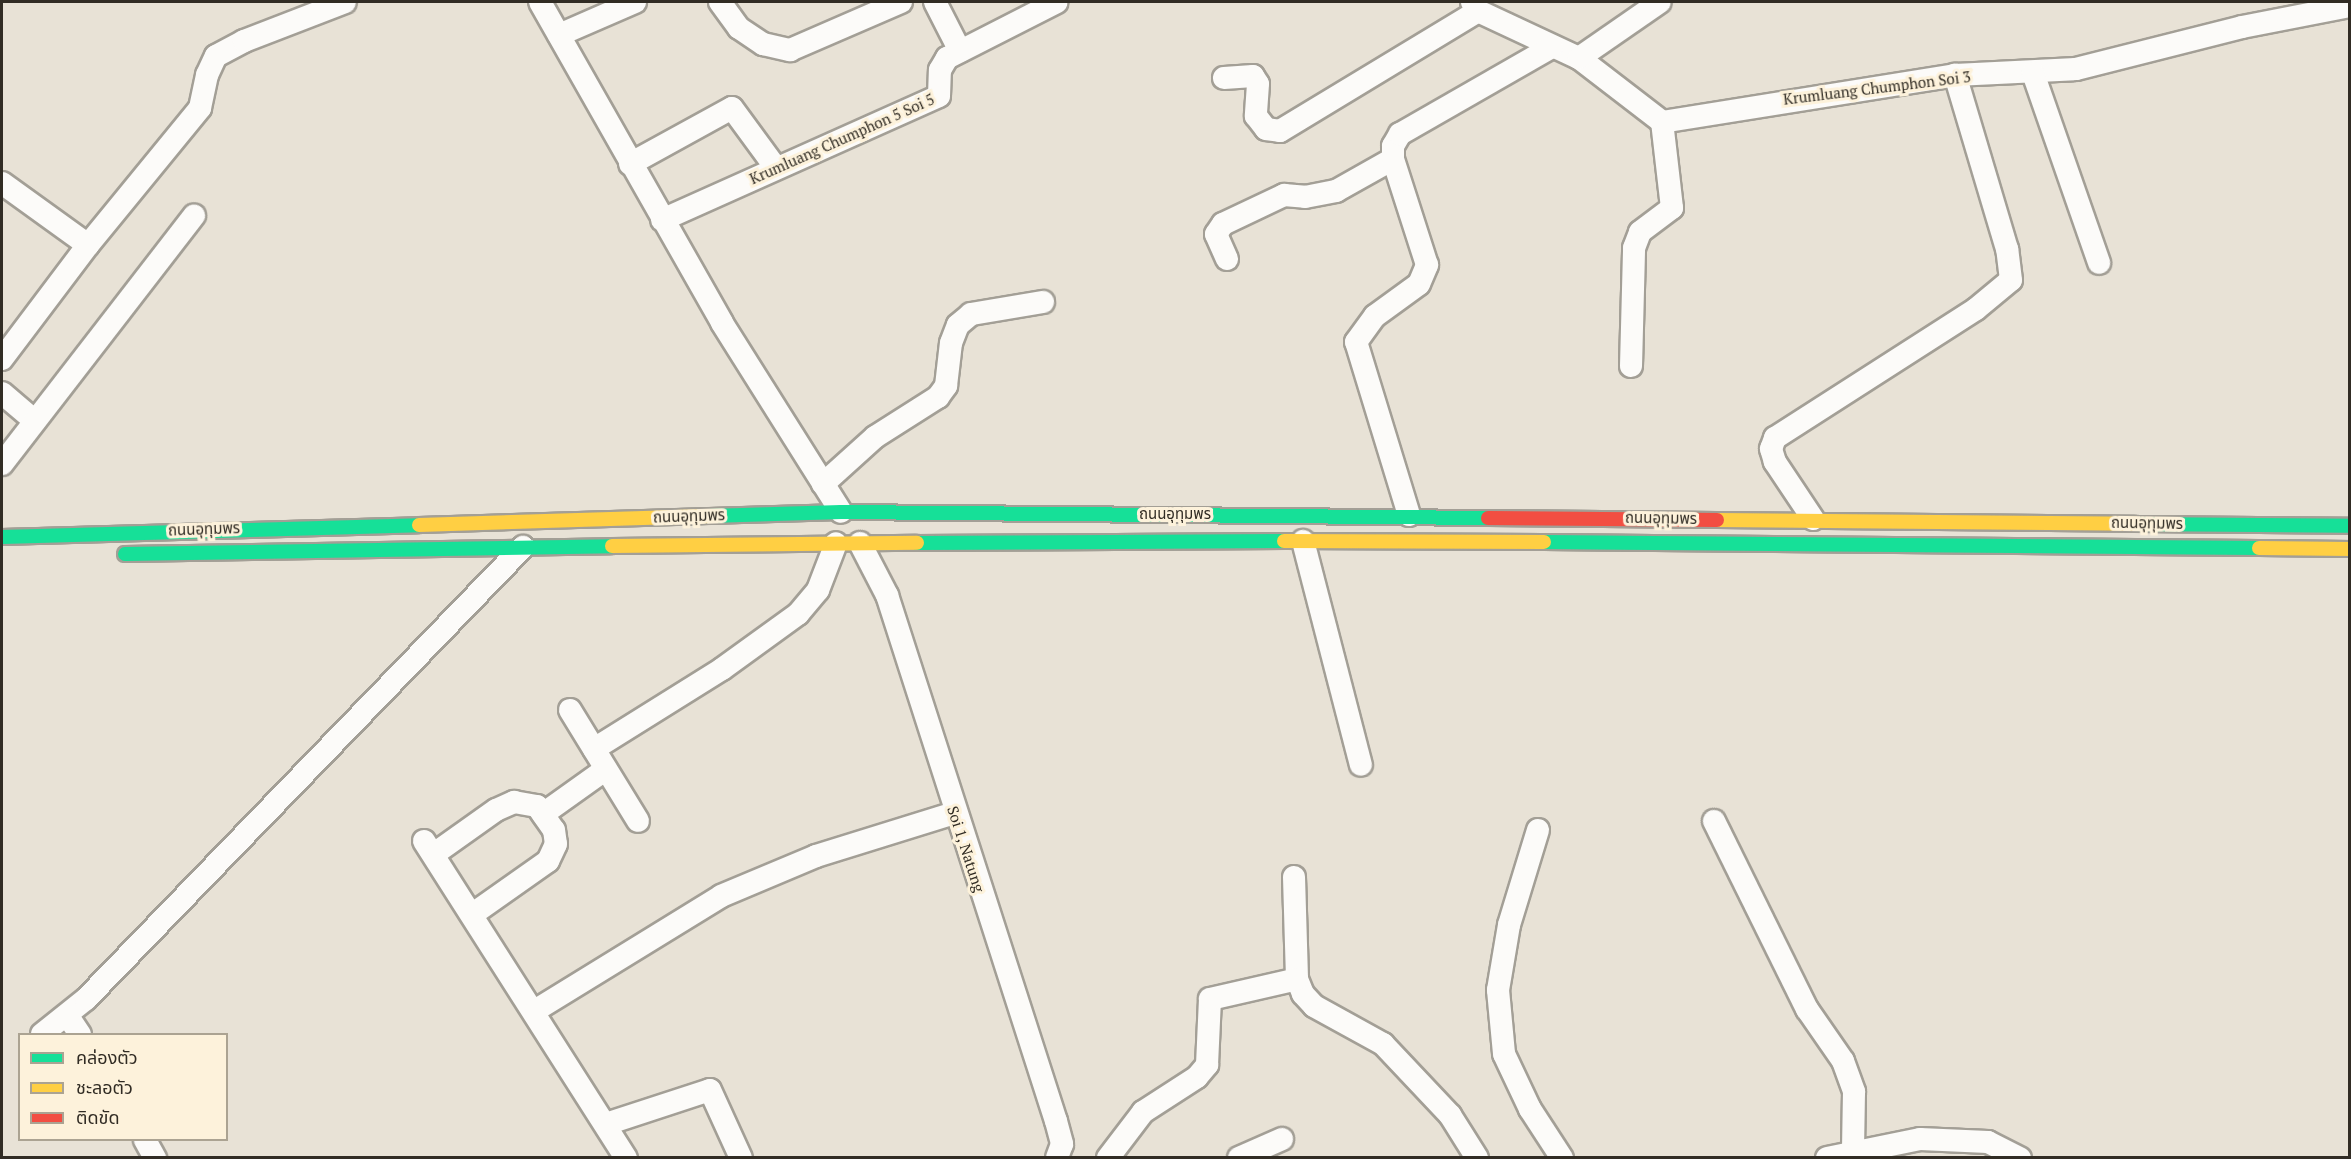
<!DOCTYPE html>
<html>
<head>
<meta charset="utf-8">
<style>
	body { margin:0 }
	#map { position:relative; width:2351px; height:1159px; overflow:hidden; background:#e8e2d6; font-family:"PT Serif","Noto Sans Thai",serif }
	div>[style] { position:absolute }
	.roads { filter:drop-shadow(2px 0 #a39f96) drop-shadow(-2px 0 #a39f96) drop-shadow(0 2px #a39f96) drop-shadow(0 -2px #a39f96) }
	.street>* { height:22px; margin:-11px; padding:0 11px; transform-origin:11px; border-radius:11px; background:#fcfbf9 }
	.fast>* { height:14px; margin:-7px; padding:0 7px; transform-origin:7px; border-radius:7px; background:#16e098 }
	.slow>* { height:14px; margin:-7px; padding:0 7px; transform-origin:7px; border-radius:7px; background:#ffcf43 }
	.jam>* { height:14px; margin:-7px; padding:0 7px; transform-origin:7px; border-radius:7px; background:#f24e42 }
	span { translate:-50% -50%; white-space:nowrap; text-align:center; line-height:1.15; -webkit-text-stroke:6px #fdf2db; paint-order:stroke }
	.street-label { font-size:15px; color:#312c24 }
	.frame { position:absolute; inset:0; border:3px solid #312c24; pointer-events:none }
	.legend { position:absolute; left:18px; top:1033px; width:210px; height:108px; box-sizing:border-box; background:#fdf2db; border:2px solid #aba392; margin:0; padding:8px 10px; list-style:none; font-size:18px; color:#312c24 }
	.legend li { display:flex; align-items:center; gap:12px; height:30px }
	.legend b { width:30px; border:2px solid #aba392 }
</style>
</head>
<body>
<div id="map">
	<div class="roads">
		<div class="street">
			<div style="left:540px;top:2px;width:369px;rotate:60.4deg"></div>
			<div style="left:722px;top:323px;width:223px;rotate:57.8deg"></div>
			<div style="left:720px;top:2px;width:32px;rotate:54deg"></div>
			<div style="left:739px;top:28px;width:29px;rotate:34deg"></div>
			<div style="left:763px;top:44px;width:28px;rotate:13deg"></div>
			<div style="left:790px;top:50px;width:121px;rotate:-23.4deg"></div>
			<div style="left:935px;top:2px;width:55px;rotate:63deg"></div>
			<div style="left:1472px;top:2px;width:11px;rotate:56deg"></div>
			<div style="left:1478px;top:11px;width:111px;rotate:25deg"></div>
			<div style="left:1579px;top:58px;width:105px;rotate:37.6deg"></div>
			<div style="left:1662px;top:122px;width:297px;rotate:-9.1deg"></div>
			<div style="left:1955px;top:75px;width:121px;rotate:-2.8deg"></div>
			<div style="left:2076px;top:69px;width:171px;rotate:-14.2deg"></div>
			<div style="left:2242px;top:27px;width:110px;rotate:-11deg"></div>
			<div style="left:559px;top:35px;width:83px;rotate:-23.5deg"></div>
			<div style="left:1579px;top:58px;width:98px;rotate:-34.7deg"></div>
			<div style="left:2033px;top:73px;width:201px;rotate:70.8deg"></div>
			<div style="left:1224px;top:78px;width:29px;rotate:-4deg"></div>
			<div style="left:1253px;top:76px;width:9px;rotate:58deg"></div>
			<div style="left:1258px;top:84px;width:32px;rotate:94deg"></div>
			<div style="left:1256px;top:116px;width:16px;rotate:52deg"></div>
			<div style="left:1266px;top:129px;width:14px;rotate:8deg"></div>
			<div style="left:1280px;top:131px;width:232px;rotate:-31.2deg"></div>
			<div style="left:630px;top:164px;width:116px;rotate:-28.8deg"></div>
			<div style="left:732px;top:108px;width:74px;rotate:53.7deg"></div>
			<div style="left:2px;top:183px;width:106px;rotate:35.8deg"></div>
			<div style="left:662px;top:220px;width:303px;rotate:-24.1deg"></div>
			<div style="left:939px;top:96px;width:26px;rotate:-88deg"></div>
			<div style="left:940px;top:70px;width:14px;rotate:-60deg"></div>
			<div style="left:947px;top:58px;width:123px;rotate:-27deg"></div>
			<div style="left:1227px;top:259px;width:27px;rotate:-114deg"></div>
			<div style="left:1216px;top:234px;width:12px;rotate:-55deg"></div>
			<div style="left:1223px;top:224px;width:68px;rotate:-25.4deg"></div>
			<div style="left:1284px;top:195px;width:21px;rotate:5deg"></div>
			<div style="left:1305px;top:197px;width:32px;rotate:-11deg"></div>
			<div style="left:1336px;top:191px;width:65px;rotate:-29.3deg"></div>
			<div style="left:2px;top:359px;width:143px;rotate:-53deg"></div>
			<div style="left:88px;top:245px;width:177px;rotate:-50.7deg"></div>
			<div style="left:200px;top:108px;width:34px;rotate:-78deg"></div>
			<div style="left:207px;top:75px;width:21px;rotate:-65deg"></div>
			<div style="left:216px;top:56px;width:32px;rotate:-28deg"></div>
			<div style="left:244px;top:41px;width:108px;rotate:-21.1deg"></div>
			<div style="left:1631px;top:366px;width:118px;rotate:-88.5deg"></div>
			<div style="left:1634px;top:248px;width:17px;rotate:-69deg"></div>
			<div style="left:1640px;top:232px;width:40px;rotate:-37deg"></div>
			<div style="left:1672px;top:208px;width:87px;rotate:-96.6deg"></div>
			<div style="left:2px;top:393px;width:43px;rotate:40.3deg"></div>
			<div style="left:2px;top:464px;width:314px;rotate:-52.3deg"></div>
			<div style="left:823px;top:484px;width:70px;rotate:-42.1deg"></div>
			<div style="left:875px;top:437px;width:75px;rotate:-32.4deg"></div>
			<div style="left:938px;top:397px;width:14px;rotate:-54deg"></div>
			<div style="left:946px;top:386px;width:43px;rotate:-83.4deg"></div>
			<div style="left:951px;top:343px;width:19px;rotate:-69deg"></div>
			<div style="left:958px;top:325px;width:17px;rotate:-40deg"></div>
			<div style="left:971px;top:314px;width:73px;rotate:-9.5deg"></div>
			<div style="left:1409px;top:515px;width:181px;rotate:-107deg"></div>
			<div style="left:1356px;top:342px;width:32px;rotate:-54deg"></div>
			<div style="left:1375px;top:316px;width:54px;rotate:-36deg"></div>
			<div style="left:1419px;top:284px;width:21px;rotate:-67deg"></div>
			<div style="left:1427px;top:265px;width:111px;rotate:-107.8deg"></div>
			<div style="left:1393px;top:159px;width:13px;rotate:-90deg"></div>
			<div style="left:1393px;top:146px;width:14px;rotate:-60deg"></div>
			<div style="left:1400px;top:134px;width:175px;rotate:-29.8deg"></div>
			<div style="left:1813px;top:519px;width:69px;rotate:-123.7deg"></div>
			<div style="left:1775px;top:462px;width:14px;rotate:-107deg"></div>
			<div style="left:1771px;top:449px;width:12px;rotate:-70deg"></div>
			<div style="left:1775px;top:438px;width:239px;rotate:-32.7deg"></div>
			<div style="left:1976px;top:309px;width:45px;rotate:-39.6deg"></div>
			<div style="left:2011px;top:280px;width:31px;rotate:-97deg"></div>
			<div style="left:2007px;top:249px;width:182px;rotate:-106.6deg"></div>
			<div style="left:1303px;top:541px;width:231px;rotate:75.5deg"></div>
			<div style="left:860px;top:543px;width:59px;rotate:62.6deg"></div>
			<div style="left:887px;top:595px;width:552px;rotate:72.19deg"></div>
			<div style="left:1056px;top:1121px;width:24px;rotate:75deg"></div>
			<div style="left:1062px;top:1144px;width:15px;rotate:110deg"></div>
			<div style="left:570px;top:710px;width:130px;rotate:58.5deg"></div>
			<div style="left:594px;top:749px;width:151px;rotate:-32deg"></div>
			<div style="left:722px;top:669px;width:94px;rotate:-35.9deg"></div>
			<div style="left:798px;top:614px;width:31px;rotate:-50deg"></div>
			<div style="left:818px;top:590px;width:50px;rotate:-69deg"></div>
			<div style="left:543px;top:814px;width:77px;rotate:-35.5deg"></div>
			<div style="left:1714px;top:821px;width:210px;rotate:63.7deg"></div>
			<div style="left:1807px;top:1009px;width:63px;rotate:55.3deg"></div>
			<div style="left:1843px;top:1061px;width:33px;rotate:70deg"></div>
			<div style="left:1854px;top:1092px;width:58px;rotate:91deg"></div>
			<div style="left:1538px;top:830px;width:99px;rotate:107deg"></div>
			<div style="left:1509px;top:925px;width:66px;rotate:99.6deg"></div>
			<div style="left:1498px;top:990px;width:64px;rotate:84.6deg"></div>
			<div style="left:1504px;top:1054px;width:61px;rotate:64.7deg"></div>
			<div style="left:1530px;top:1109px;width:59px;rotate:56.9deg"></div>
			<div style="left:424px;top:841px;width:376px;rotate:57.5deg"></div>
			<div style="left:434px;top:854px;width:76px;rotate:-35.4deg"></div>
			<div style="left:496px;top:810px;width:20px;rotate:-24deg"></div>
			<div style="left:514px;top:802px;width:23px;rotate:10deg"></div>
			<div style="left:537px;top:806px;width:29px;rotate:55deg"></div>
			<div style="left:554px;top:830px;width:14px;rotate:82deg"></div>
			<div style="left:556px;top:844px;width:19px;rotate:115deg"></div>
			<div style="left:548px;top:861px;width:92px;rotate:144.8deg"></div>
			<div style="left:1294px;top:877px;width:102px;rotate:88.3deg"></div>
			<div style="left:1297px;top:979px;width:16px;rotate:68deg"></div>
			<div style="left:1303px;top:994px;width:16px;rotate:47deg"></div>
			<div style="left:1314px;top:1006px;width:79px;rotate:28.8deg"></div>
			<div style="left:1383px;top:1044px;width:98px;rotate:46.7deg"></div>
			<div style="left:1450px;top:1115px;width:51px;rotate:57.9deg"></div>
			<div style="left:536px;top:1010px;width:217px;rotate:-31.6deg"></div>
			<div style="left:721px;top:896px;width:103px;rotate:-22.8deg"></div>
			<div style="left:816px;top:856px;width:145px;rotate:-17.3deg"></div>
			<div style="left:67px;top:1015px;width:23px;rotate:56deg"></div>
			<div style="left:42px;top:1034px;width:56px;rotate:-38.5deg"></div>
			<div style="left:86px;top:999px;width:629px;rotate:-45.97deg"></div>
			<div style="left:606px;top:1124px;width:109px;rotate:-18.1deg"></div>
			<div style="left:710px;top:1090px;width:75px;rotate:65.5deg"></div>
			<div style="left:145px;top:1140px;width:21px;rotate:61deg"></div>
			<div style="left:1108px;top:1158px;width:58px;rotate:-52.7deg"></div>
			<div style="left:1143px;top:1112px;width:64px;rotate:-32.9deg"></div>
			<div style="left:1197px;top:1077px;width:16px;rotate:-50deg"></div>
			<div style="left:1207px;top:1065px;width:66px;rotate:-87.4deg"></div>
			<div style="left:1210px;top:999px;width:89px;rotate:-12.9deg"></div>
			<div style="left:1239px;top:1158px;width:47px;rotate:-23.8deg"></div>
			<div style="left:1827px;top:1158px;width:95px;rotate:-11.5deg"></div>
			<div style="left:1920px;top:1139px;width:68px;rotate:2.5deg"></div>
			<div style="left:1988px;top:1142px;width:36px;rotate:27deg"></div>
		</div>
		<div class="fast">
			<div style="left:709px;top:516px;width:132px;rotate:-1.7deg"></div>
			<div style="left:841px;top:512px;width:647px;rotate:0.53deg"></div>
			<div style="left:2136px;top:524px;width:214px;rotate:0.5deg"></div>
			<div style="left:2px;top:537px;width:417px;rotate:-1.6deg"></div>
			<div style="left:1544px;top:542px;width:715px;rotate:0.48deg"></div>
			<div style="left:917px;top:543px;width:367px;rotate:-0.3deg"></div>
			<div style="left:125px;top:554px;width:487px;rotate:-0.9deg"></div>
		</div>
		<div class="slow">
			<div style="left:1717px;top:520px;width:419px;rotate:0.5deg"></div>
			<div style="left:419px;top:525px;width:290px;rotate:-1.8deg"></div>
			<div style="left:1284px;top:541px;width:260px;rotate:0.2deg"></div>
			<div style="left:612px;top:546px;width:305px;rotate:-0.6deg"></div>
			<div style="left:2259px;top:548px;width:91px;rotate:0.6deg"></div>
		</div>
		<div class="jam">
			<div style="left:1488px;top:518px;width:229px;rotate:0.5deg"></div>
		</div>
	</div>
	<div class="street-label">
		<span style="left:1877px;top:88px;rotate:-7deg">Krumluang Chumphon Soi 3</span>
		<span style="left:842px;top:139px;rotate:-24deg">Krumluang Chumphon 5 Soi 5</span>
		<span style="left:1175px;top:514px">ถนนอุทุมพร</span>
		<span style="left:689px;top:516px;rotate:-2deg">ถนนอุทุมพร</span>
		<span style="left:1661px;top:518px;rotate:1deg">ถนนอุทุมพร</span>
		<span style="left:2147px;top:523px;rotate:1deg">ถนนอุทุมพร</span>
		<span style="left:204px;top:529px;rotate:-2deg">ถนนอุทุมพร</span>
		<span style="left:966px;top:849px;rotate:72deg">Soi 1, Natung</span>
	</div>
	<div class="frame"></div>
	<ul class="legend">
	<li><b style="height:8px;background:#16e098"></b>คล่องตัว</li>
	<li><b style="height:8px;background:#ffcf43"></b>ชะลอตัว</li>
	<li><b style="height:8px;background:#f24e42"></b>ติดขัด</li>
	</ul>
</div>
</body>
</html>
